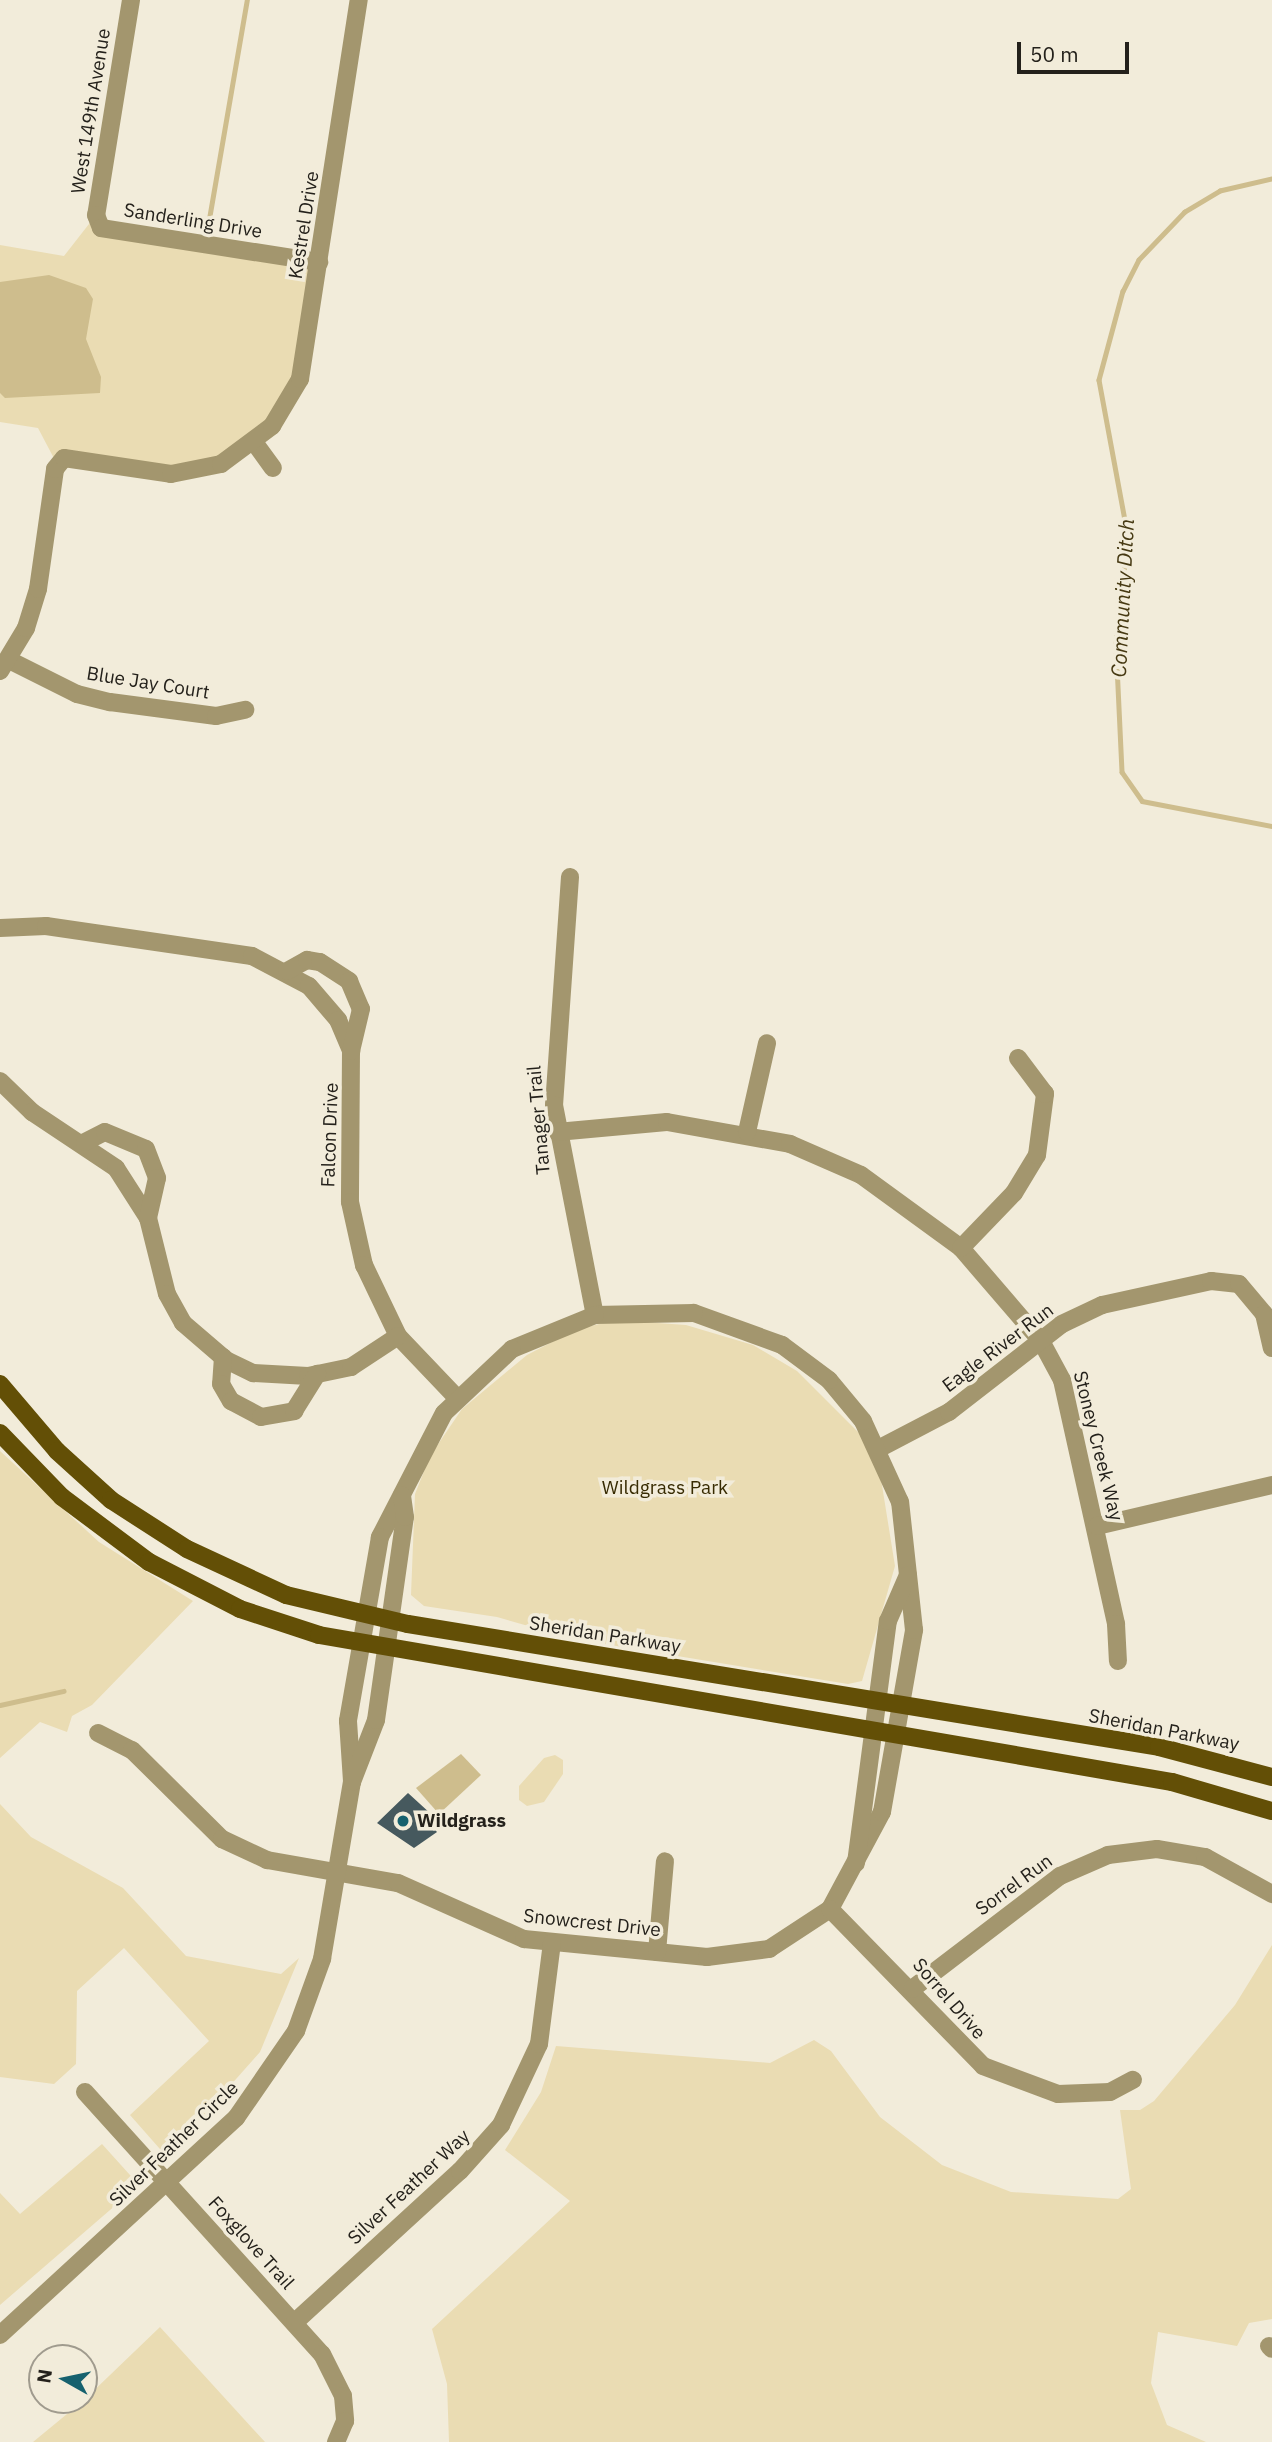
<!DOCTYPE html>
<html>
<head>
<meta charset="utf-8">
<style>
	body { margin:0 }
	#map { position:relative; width:1272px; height:2442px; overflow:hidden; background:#f2ecda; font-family:"IBM Plex Sans",sans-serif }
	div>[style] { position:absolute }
	.green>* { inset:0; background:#eadcb3 }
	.water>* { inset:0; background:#cebd8d }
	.stream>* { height:4.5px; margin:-2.25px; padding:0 2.25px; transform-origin:2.25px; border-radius:2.25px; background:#cebd8d }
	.building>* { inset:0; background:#46595e }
	.minor>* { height:18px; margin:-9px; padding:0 9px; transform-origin:9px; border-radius:9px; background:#a3966e }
	.major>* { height:18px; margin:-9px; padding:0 9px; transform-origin:9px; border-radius:9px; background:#634f06 }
	.dots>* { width:19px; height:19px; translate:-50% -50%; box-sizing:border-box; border:4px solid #f2ecda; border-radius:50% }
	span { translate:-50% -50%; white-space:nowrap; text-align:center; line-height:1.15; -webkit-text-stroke:7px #f2ecda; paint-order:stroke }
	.street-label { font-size:19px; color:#24211b }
	.park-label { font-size:19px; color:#372b02 }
	.poi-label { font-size:19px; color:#24211b; font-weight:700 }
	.left { translate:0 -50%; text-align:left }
	.water-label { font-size:21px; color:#463912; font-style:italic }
	.north { position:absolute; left:28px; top:2344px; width:70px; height:70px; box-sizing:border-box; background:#f2ecda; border:2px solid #a09b8e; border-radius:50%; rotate:279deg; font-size:19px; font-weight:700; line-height:28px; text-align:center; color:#24211b }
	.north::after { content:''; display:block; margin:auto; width:24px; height:32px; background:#16616e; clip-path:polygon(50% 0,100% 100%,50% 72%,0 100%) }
	.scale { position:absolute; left:1017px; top:42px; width:112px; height:32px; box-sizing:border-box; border:4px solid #24211b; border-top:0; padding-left:9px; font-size:21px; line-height:24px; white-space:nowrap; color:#24211b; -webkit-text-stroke:5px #f2ecda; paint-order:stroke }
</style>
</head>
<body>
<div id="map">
	<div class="green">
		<div style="clip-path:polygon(96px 215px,101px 228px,319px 262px,287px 404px,198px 472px,58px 466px,38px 428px,0 422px,0 245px,64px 256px)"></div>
		<div style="clip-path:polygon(615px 1320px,686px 1325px,753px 1345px,797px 1371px,860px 1434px,880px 1473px,895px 1566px,862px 1681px,848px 1684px,574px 1639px,497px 1617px,424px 1606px,411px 1595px,415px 1494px,430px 1456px,462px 1409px,527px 1355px,575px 1330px)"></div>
		<div style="clip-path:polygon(0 1451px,99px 1542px,193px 1601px,92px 1705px,72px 1716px,67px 1732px,40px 1722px,0 1758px)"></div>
		<div style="clip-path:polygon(555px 1755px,563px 1760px,563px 1774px,544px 1802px,527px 1806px,519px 1800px,519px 1786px,544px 1758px)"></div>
		<div style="clip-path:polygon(0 1804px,31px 1837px,123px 1888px,186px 1956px,281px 1974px,299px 1958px,260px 2052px,167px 2157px,130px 2115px,209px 2041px,124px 1948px,77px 1991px,76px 2064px,54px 2084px,0 2077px)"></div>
		<div style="clip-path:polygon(1272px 1945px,1272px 2319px,1249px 2323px,1237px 2346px,1158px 2332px,1151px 2383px,1167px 2425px,1206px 2442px,449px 2442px,447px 2384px,432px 2329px,570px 2201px,505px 2150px,541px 2092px,556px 2046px,770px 2063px,814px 2040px,831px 2051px,880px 2117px,942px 2165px,1011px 2192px,1118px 2199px,1131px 2189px,1120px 2110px,1140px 2110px,1154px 2101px,1235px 2005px)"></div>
		<div style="clip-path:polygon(102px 2144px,139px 2185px,0 2305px,0 2193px,20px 2214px)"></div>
		<div style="clip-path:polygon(160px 2327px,265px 2442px,33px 2442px,84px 2400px)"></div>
	</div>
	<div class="water">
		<div style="clip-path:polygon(49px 275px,86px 288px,93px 299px,86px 339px,101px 377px,100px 393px,5px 398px,0 393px,0 282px)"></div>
		<div style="clip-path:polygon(461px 1754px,481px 1775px,439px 1814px,416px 1788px)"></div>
	</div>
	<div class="stream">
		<div style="left:1272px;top:179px;width:53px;rotate:167deg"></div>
		<div style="left:1220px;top:191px;width:41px;rotate:149deg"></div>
		<div style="left:1185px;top:212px;width:66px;rotate:133.8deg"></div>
		<div style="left:1139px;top:260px;width:35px;rotate:117deg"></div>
		<div style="left:1123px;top:291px;width:92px;rotate:105.1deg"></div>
		<div style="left:1099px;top:380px;width:159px;rotate:79.5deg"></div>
		<div style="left:1128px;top:536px;width:109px;rotate:96.3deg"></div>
		<div style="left:1116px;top:644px;width:128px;rotate:87.3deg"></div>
		<div style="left:1122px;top:772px;width:35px;rotate:55deg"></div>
		<div style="left:1142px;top:801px;width:132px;rotate:10.9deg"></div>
		<div style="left:209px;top:219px;width:222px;rotate:-80.2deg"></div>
		<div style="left:0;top:1705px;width:65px;rotate:-12.5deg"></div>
	</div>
	<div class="building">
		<div style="clip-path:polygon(408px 1793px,431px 1814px,425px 1819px,437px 1832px,414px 1848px,377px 1823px)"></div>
	</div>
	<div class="minor">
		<div style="left:131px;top:0;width:218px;rotate:99.2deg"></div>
		<div style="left:96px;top:215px;width:14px;rotate:69deg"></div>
		<div style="left:101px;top:228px;width:221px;rotate:8.9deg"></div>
		<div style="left:254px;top:442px;width:32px;rotate:54deg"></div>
		<div style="left:9px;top:660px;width:76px;rotate:26.6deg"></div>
		<div style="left:77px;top:694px;width:34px;rotate:14deg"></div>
		<div style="left:110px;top:702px;width:107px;rotate:7.5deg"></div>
		<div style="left:216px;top:716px;width:30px;rotate:-12deg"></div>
		<div style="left:0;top:671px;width:50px;rotate:-58.8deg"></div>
		<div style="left:26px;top:628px;width:41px;rotate:-72.9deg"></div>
		<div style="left:38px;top:589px;width:121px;rotate:-81.9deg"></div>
		<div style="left:55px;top:469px;width:14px;rotate:-51deg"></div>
		<div style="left:64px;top:458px;width:108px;rotate:8.5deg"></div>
		<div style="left:171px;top:474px;width:51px;rotate:-11.3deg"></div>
		<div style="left:221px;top:464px;width:64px;rotate:-36.7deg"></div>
		<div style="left:272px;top:426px;width:55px;rotate:-59.2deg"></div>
		<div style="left:300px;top:379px;width:384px;rotate:-81.2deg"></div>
		<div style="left:570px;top:877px;width:229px;rotate:94deg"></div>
		<div style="left:554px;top:1105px;width:214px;rotate:79deg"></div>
		<div style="left:0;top:928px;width:46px;rotate:-2.5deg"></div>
		<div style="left:46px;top:926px;width:208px;rotate:8.3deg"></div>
		<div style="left:252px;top:956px;width:64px;rotate:27.8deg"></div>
		<div style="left:309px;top:986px;width:45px;rotate:49.5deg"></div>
		<div style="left:338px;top:1020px;width:34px;rotate:67deg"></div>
		<div style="left:351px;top:1051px;width:151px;rotate:90.4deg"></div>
		<div style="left:350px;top:1202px;width:65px;rotate:77.5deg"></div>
		<div style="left:364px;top:1265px;width:79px;rotate:64.4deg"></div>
		<div style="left:398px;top:1336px;width:86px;rotate:46.4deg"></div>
		<div style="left:287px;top:971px;width:23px;rotate:-29deg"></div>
		<div style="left:307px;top:960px;width:13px;rotate:9deg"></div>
		<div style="left:320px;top:962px;width:35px;rotate:33deg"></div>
		<div style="left:349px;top:981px;width:30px;rotate:67deg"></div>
		<div style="left:361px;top:1009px;width:43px;rotate:103.4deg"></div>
		<div style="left:0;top:1081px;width:45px;rotate:44.1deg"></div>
		<div style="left:32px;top:1112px;width:101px;rotate:33.7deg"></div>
		<div style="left:116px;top:1168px;width:59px;rotate:57.4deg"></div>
		<div style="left:148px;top:1218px;width:78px;rotate:76deg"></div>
		<div style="left:167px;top:1294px;width:33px;rotate:61deg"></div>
		<div style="left:183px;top:1323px;width:57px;rotate:40.7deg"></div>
		<div style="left:226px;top:1360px;width:30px;rotate:26deg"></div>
		<div style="left:253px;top:1373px;width:55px;rotate:3.1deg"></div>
		<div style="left:308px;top:1376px;width:44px;rotate:-11.8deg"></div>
		<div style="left:351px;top:1367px;width:56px;rotate:-33.4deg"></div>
		<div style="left:557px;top:1132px;width:110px;rotate:-5.2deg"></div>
		<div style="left:667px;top:1122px;width:125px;rotate:10.1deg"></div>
		<div style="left:790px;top:1144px;width:77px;rotate:23.6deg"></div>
		<div style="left:861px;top:1175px;width:124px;rotate:36.1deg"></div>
		<div style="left:961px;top:1248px;width:123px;rotate:49.3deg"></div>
		<div style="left:1041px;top:1341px;width:44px;rotate:61.7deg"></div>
		<div style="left:1062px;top:1380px;width:250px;rotate:77.5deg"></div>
		<div style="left:1116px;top:1624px;width:37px;rotate:87deg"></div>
		<div style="left:747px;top:1132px;width:91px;rotate:-77.3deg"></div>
		<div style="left:85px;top:1142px;width:22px;rotate:-27deg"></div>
		<div style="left:105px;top:1132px;width:44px;rotate:22.5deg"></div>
		<div style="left:146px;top:1149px;width:31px;rotate:69deg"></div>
		<div style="left:157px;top:1178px;width:41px;rotate:102.7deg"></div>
		<div style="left:961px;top:1248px;width:76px;rotate:-46.1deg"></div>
		<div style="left:1014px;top:1193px;width:44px;rotate:-58.8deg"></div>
		<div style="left:1037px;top:1155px;width:62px;rotate:-82.5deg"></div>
		<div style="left:1045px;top:1094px;width:45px;rotate:-126.9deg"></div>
		<div style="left:223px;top:1357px;width:27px;rotate:94deg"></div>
		<div style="left:221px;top:1384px;width:20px;rotate:60deg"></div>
		<div style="left:231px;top:1401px;width:34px;rotate:28deg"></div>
		<div style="left:261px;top:1417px;width:34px;rotate:-10deg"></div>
		<div style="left:294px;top:1411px;width:44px;rotate:-58.1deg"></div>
		<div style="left:880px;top:1448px;width:78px;rotate:-27.6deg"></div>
		<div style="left:949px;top:1412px;width:143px;rotate:-37.9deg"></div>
		<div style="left:1062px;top:1324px;width:44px;rotate:-25.4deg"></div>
		<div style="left:1102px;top:1305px;width:112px;rotate:-12.4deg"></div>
		<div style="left:1211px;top:1281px;width:28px;rotate:6deg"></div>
		<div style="left:1239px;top:1284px;width:39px;rotate:50deg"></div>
		<div style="left:1264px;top:1314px;width:35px;rotate:77deg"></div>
		<div style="left:1097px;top:1526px;width:180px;rotate:-13.2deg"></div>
		<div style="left:98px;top:1733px;width:38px;rotate:27deg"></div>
		<div style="left:132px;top:1750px;width:127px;rotate:44.7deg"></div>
		<div style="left:222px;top:1839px;width:50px;rotate:25deg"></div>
		<div style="left:267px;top:1860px;width:133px;rotate:10deg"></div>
		<div style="left:398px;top:1883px;width:138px;rotate:24deg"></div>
		<div style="left:524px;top:1939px;width:184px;rotate:5.6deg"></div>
		<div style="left:707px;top:1957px;width:63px;rotate:-7.4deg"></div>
		<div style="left:769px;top:1949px;width:73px;rotate:-33.3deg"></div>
		<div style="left:830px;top:1909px;width:110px;rotate:-61.8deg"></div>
		<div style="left:882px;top:1812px;width:185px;rotate:-80deg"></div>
		<div style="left:914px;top:1630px;width:129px;rotate:-96.2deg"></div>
		<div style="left:900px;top:1502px;width:89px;rotate:-114.6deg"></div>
		<div style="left:863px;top:1421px;width:53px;rotate:-129.7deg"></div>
		<div style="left:829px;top:1380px;width:59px;rotate:-143.3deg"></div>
		<div style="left:782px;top:1345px;width:94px;rotate:-160deg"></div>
		<div style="left:694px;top:1313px;width:99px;rotate:178.8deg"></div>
		<div style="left:595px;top:1315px;width:90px;rotate:157.7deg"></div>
		<div style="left:512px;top:1349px;width:93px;rotate:136.7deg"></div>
		<div style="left:444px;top:1413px;width:140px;rotate:117.3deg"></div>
		<div style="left:380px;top:1537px;width:187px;rotate:99.9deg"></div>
		<div style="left:348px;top:1721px;width:61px;rotate:86.2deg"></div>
		<div style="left:856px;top:1863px;width:244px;rotate:-82.5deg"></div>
		<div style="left:888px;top:1621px;width:50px;rotate:-66.5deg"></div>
		<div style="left:830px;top:1909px;width:219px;rotate:45.7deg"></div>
		<div style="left:983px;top:2066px;width:80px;rotate:20.5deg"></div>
		<div style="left:1058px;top:2094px;width:52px;rotate:-2.2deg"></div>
		<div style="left:1110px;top:2092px;width:26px;rotate:-28deg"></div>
		<div style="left:657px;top:1952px;width:91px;rotate:-85deg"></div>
		<div style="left:912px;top:1989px;width:186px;rotate:-37.4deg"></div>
		<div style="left:1060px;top:1876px;width:52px;rotate:-23.6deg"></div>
		<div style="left:1108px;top:1855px;width:49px;rotate:-7deg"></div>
		<div style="left:1157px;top:1849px;width:49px;rotate:9.5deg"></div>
		<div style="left:1205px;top:1857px;width:77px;rotate:28.9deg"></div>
		<div style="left:85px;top:2092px;width:353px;rotate:47.9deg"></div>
		<div style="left:322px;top:2354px;width:47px;rotate:63.4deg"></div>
		<div style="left:343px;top:2396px;width:25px;rotate:85deg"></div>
		<div style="left:345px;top:2421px;width:23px;rotate:113deg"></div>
		<div style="left:295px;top:2322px;width:224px;rotate:-42.5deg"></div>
		<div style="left:460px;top:2171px;width:62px;rotate:-48.3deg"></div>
		<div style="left:501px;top:2125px;width:89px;rotate:-64.9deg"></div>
		<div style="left:539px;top:2044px;width:102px;rotate:-82.7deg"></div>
		<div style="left:0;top:2335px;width:321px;rotate:-42.6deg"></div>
		<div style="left:236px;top:2118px;width:106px;rotate:-55.4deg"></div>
		<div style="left:296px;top:2031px;width:77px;rotate:-70.1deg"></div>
		<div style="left:322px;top:1959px;width:180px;rotate:-80.4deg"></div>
		<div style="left:352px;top:1782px;width:66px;rotate:-68.8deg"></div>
		<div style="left:376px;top:1720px;width:205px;rotate:-81.9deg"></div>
		<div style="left:405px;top:1517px;width:22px;rotate:-98deg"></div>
		<div style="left:1269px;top:2346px;width:4px;rotate:45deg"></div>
	</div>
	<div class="major">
		<div style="left:0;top:1384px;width:88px;rotate:49.6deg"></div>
		<div style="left:57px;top:1451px;width:73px;rotate:42.2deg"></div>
		<div style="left:111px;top:1500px;width:90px;rotate:32.8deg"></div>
		<div style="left:187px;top:1549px;width:109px;rotate:24.9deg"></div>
		<div style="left:286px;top:1595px;width:125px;rotate:13.4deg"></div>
		<div style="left:408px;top:1624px;width:761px;rotate:9.3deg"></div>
		<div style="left:1159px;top:1747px;width:117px;rotate:14.9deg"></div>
		<div style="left:0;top:1433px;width:89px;rotate:45.9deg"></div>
		<div style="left:62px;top:1497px;width:109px;rotate:36.8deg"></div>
		<div style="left:149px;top:1562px;width:102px;rotate:27.3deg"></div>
		<div style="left:240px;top:1609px;width:83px;rotate:18.2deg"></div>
		<div style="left:319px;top:1635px;width:866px;rotate:9.78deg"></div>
		<div style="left:1172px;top:1782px;width:104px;rotate:16.2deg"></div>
	</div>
	<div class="dots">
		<div style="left:403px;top:1821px;background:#16616e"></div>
	</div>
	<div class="street-label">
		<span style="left:91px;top:111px;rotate:-81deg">West 149th Avenue</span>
		<span style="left:193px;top:221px;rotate:9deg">Sanderling Drive</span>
		<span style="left:304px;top:225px;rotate:-81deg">Kestrel Drive</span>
		<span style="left:148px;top:683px;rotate:9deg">Blue Jay Court</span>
		<span style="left:539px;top:1120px;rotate:-95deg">Tanager Trail</span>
		<span style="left:330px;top:1135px;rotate:-88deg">Falcon Drive</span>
		<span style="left:998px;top:1348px;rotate:-37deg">Eagle River Run</span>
		<span style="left:1098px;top:1446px;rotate:76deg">Stoney Creek Way</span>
		<span style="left:605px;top:1635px;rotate:9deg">Sheridan Parkway</span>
		<span style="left:1164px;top:1730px;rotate:11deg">Sheridan Parkway</span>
		<span style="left:1014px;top:1885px;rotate:-36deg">Sorrel Run</span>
		<span style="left:592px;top:1923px;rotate:6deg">Snowcrest Drive</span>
		<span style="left:949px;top:1999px;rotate:49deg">Sorrel Drive</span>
		<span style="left:174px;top:2144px;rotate:-44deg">Silver Feather Circle</span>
		<span style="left:409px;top:2187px;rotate:-43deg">Silver Feather Way</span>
		<span style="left:251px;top:2243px;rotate:48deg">Foxglove Trail</span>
	</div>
	<div class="park-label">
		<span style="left:665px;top:1488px">Wildgrass Park</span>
	</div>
	<div class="poi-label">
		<span class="left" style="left:417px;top:1821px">Wildgrass</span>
	</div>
	<div class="water-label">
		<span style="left:1122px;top:598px;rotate:-87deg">Community Ditch</span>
	</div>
	<div class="north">N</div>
	<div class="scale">50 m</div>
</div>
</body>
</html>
